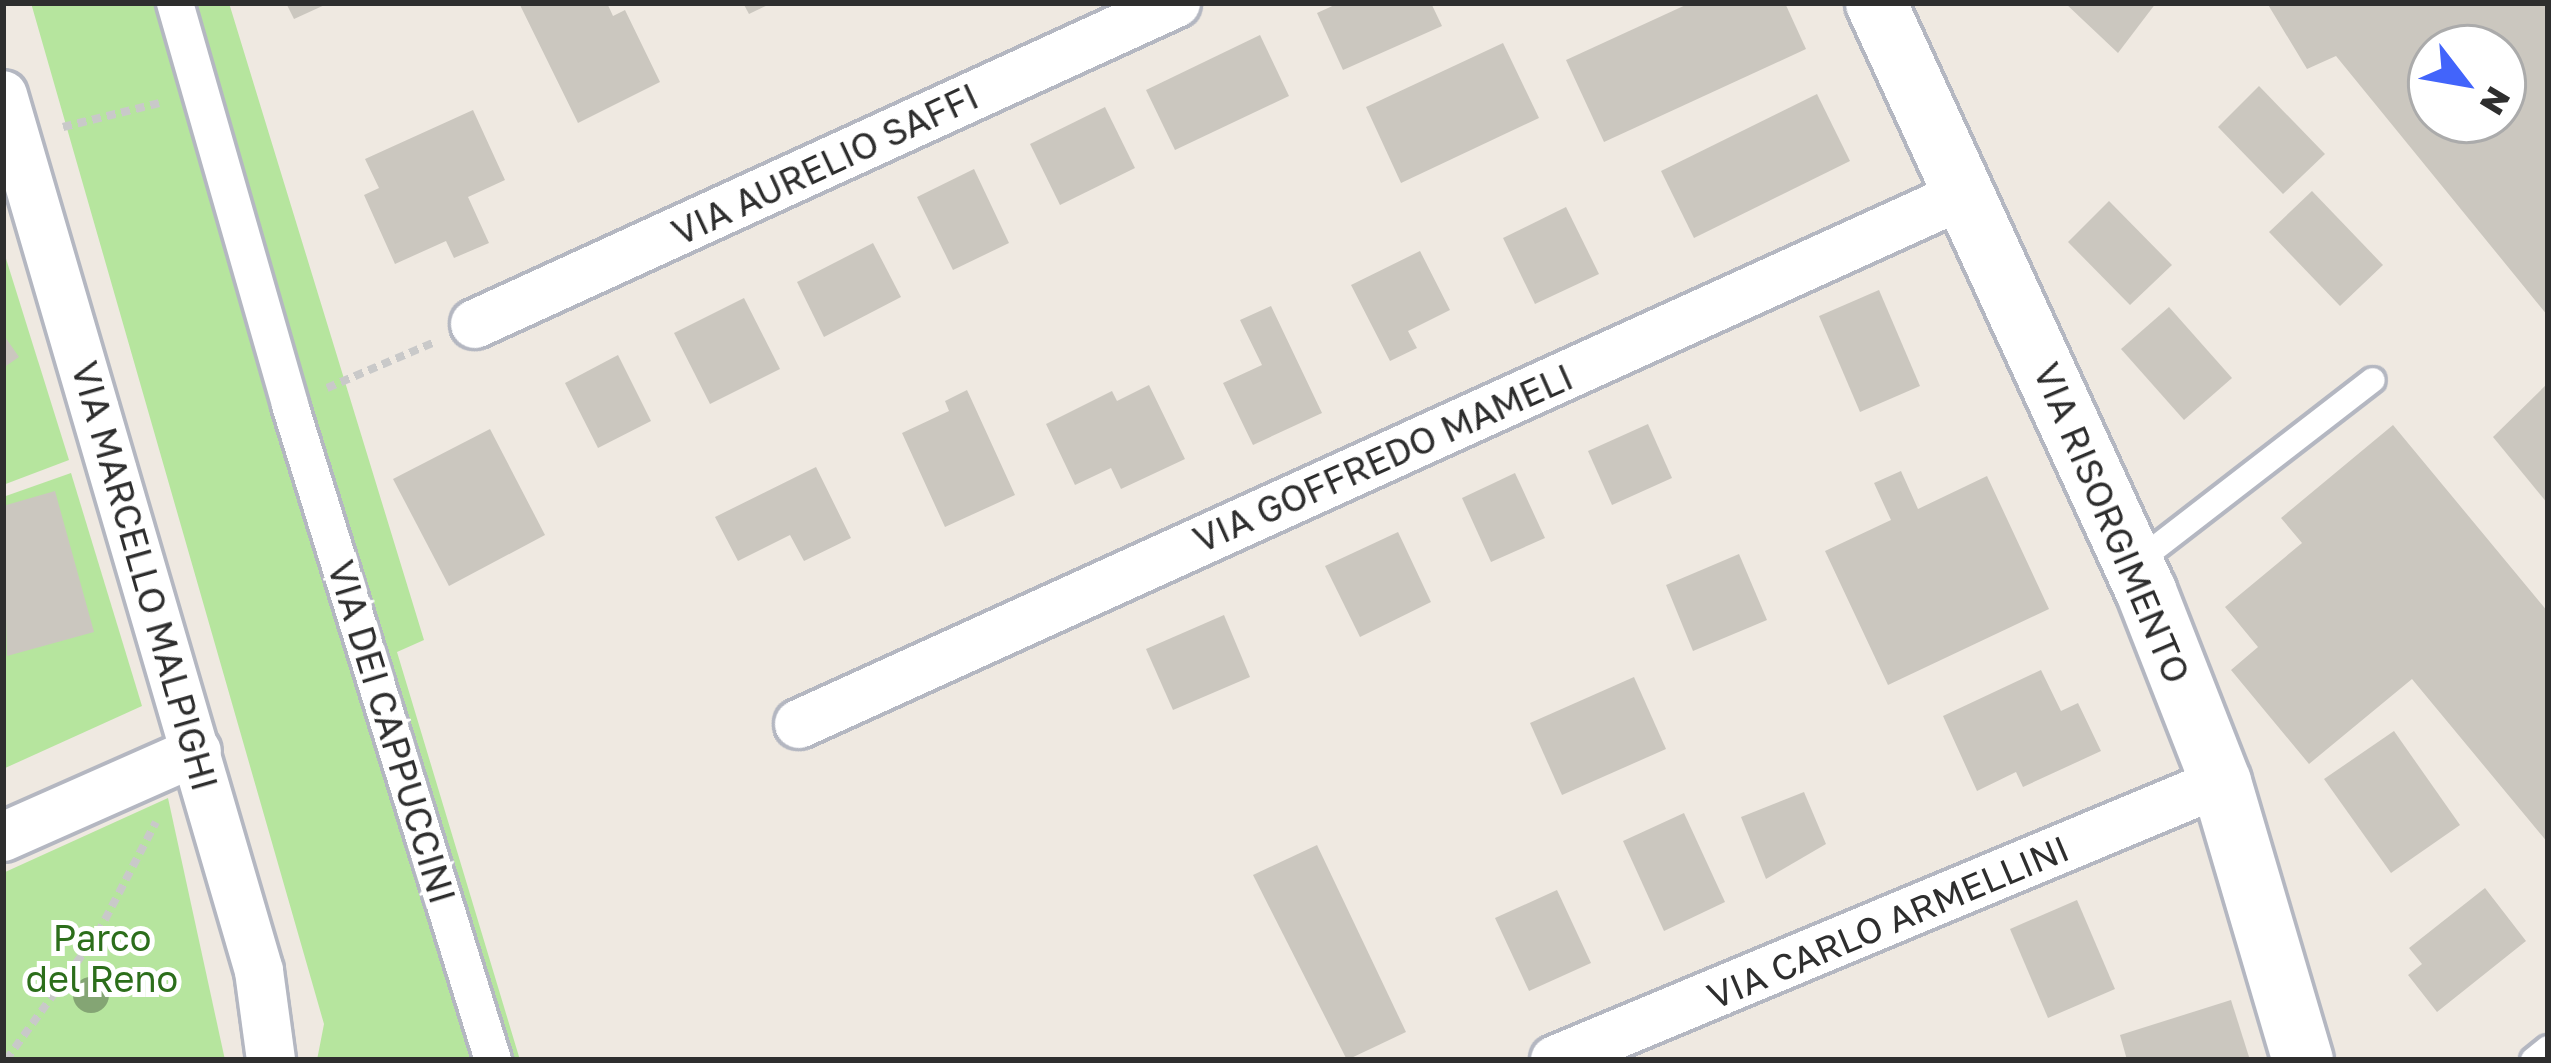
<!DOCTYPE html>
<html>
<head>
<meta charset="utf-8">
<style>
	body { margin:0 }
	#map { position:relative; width:2551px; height:1063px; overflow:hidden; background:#efe9e1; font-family:"Golos Text",sans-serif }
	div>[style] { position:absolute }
	.green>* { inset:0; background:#b6e59e }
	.building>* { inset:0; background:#cbc7bf }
	.path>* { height:8px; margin-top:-4px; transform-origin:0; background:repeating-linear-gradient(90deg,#c9c9c9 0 9px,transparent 0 15px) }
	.roads { filter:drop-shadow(3px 0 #b4b7c1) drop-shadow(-3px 0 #b4b7c1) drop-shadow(0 3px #b4b7c1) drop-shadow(0 -3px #b4b7c1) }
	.service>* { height:24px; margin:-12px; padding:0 12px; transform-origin:12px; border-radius:12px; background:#fff }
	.pedestrian>* { height:36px; margin:-18px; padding:0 18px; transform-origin:18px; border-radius:18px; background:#fff }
	.minor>* { height:48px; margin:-24px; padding:0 24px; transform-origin:24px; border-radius:24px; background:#fff }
	.tertiary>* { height:60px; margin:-30px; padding:0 30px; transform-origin:30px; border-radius:30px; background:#fff }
	.trees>* { width:36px; height:36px; margin:-18px; border-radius:50%; background:#84a574 }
	span { translate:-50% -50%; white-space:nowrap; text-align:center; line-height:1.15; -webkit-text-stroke:10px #fff; paint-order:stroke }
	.street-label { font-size:36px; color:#2e2e2e }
	.park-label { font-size:36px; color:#2c6e1b }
	.frame { position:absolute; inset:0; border:6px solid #2e2e2e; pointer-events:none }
	.north { position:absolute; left:2407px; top:24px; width:120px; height:120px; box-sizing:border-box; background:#fff; border:3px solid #ababab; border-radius:50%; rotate:121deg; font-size:33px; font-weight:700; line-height:48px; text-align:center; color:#2e2e2e }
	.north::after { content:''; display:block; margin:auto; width:42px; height:54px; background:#4264fb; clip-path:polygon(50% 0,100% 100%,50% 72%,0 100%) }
</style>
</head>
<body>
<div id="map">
	<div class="green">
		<div style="clip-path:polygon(31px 3px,229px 3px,424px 640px,397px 652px,520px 1060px,317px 1060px,324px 1024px)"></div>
		<div style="clip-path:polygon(3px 249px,69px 460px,3px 485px)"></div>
		<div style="clip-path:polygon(71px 473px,142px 706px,3px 769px,3px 497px)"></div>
		<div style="clip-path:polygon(168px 798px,225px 1060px,3px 1060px,3px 873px)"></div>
	</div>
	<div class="building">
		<div style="clip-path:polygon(286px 3px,329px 3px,294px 19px)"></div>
		<div style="clip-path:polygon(519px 3px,607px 3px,613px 16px,625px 10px,660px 82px,578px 123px)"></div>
		<div style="clip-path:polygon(743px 3px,772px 3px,749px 14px)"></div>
		<div style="clip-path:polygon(1339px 3px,1431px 3px,1442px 26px,1343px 70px,1317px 13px)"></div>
		<div style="clip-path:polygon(1690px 3px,1785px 3px,1806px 49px,1604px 142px,1566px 60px)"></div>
		<div style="clip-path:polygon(2065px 3px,2156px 3px,2118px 53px)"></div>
		<div style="clip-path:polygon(evenodd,2267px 3px,2548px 3px,2548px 316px,2336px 56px,2307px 69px,2267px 3px,2431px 48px,2503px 48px,2503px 120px,2431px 120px,2431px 48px)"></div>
		<div style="clip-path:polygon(1260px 35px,1289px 96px,1175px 150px,1146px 90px)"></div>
		<div style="clip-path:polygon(1503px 43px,1539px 118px,1401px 183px,1366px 107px)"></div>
		<div style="clip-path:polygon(2259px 86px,2325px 154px,2283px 194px,2218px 127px)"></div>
		<div style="clip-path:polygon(1817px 94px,1850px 161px,1694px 238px,1661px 171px)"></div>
		<div style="clip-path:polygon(1105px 107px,1135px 168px,1060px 205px,1030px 144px)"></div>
		<div style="clip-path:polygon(473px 110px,505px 180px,468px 197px,489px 243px,454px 258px,446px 241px,395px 264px,364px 195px,379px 188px,365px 159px)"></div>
		<div style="clip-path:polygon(974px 169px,1009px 243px,953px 270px,917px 197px)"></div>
		<div style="clip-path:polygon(2312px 191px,2383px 265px,2340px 306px,2269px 232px)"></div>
		<div style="clip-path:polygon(2109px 201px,2172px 265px,2130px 305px,2068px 242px)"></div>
		<div style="clip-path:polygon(1566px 207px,1599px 274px,1535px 304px,1503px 238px)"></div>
		<div style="clip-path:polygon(873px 243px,901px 297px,824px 337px,797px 282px)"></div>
		<div style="clip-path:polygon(1420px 251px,1450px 310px,1408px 331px,1417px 348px,1390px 361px,1351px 285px)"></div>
		<div style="clip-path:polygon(1879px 290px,1920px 386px,1860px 412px,1819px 316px)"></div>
		<div style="clip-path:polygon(744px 298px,780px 369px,710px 404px,674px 333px)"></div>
		<div style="clip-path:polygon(1271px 306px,1322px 413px,1253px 445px,1223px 383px,1262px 365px,1240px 320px)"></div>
		<div style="clip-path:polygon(2169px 307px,2232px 378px,2184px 420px,2121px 349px)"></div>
		<div style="clip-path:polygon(3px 334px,19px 357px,3px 368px)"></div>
		<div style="clip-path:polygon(618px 355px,651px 421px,598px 448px,565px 383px)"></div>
		<div style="clip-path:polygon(2548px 383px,2548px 504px,2493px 437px)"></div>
		<div style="clip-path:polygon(1149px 385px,1185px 459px,1121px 489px,1111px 468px,1075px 485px,1046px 424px,1112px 391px,1117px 401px)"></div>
		<div style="clip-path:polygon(967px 390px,1015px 495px,945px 527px,902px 433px,949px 411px,945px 401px)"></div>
		<div style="clip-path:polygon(1648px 424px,1672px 478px,1612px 505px,1588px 451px)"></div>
		<div style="clip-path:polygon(2393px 425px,2548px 612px,2548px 843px,2412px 679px,2309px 764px,2231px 670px,2258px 647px,2225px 607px,2302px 543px,2281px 518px)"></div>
		<div style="clip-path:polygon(490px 429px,545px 535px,449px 586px,393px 479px)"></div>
		<div style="clip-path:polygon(816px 467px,851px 538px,804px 561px,790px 535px,738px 561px,715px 517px)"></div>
		<div style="clip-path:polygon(1901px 471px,1918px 509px,1987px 476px,2049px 609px,1888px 685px,1825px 551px,1891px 520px,1874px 483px)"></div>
		<div style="clip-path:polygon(1515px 473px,1545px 538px,1491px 562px,1462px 498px)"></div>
		<div style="clip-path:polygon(55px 491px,94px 632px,7px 656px,3px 506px)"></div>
		<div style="clip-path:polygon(1398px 532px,1431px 602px,1360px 637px,1325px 566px)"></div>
		<div style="clip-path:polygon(1739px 554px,1767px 620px,1693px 651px,1666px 585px)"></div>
		<div style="clip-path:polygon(1224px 615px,1250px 677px,1173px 710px,1146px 649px)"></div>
		<div style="clip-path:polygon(2041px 670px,2061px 711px,2078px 703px,2101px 751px,2023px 787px,2016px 772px,1977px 791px,1943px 716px)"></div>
		<div style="clip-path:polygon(1634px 677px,1666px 749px,1562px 795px,1530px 723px)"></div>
		<div style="clip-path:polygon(2394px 731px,2460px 825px,2391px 873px,2324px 779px)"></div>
		<div style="clip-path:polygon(1804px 792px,1826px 844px,1766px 879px,1741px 817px)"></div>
		<div style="clip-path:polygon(1684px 813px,1725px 902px,1664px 931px,1623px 841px)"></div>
		<div style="clip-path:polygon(1317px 845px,1406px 1032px,1347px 1060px,1253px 875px)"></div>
		<div style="clip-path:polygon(2485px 888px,2526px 941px,2437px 1012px,2408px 975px,2422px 964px,2409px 948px)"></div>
		<div style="clip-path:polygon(1557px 890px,1591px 963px,1529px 991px,1495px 918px)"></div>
		<div style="clip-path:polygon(2077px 900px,2115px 989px,2048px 1018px,2010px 929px)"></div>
		<div style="clip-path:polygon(2231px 1000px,2250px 1060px,2127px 1060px,2120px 1035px)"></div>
	</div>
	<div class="path">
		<div style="left:63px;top:127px;width:99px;rotate:-14deg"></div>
		<div style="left:327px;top:388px;width:117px;rotate:-23.1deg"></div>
		<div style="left:6px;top:1060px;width:157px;rotate:-54.1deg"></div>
		<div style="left:98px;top:933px;width:125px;rotate:-62.4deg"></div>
	</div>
	<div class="roads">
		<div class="service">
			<div style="left:2136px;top:563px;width:299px;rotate:-37.7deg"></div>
			<div style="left:2533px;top:1060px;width:19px;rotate:-39deg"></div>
		</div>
		<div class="pedestrian">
			<div style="left:175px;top:3px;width:418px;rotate:74deg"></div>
			<div style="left:290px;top:405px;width:686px;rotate:72.78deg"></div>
		</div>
		<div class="minor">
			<div style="left:3px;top:95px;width:913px;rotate:73.71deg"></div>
			<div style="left:259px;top:971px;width:90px;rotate:82.3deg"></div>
			<div style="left:475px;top:324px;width:771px;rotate:-24.6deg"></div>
			<div style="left:799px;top:724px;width:1283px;rotate:-24.45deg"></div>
			<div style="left:3px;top:837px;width:212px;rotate:-23.9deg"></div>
			<div style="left:1555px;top:1060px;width:722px;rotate:-22.66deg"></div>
		</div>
		<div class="tertiary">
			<div style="left:1876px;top:3px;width:647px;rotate:65.34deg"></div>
			<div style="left:2146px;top:591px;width:205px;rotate:68.6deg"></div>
			<div style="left:2221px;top:782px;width:290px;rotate:73.6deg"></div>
		</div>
	</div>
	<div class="trees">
		<div style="left:91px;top:995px"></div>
	</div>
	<div class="street-label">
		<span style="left:825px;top:164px;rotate:-25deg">VIA AURELIO SAFFI</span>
		<span style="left:1383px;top:458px;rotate:-24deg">VIA GOFFREDO MAMELI</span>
		<span style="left:2112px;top:523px;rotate:67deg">VIA RISORGIMENTO</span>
		<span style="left:145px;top:576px;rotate:74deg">VIA MARCELLO MALPIGHI</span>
		<span style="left:392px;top:732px;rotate:73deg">VIA DEI CAPPUCCINI</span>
		<span style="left:1888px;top:922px;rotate:-23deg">VIA CARLO ARMELLINI</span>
	</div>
	<div class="park-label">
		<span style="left:102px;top:958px">Parco<br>del Reno</span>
	</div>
	<div class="frame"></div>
	<div class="north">N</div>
</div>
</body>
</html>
